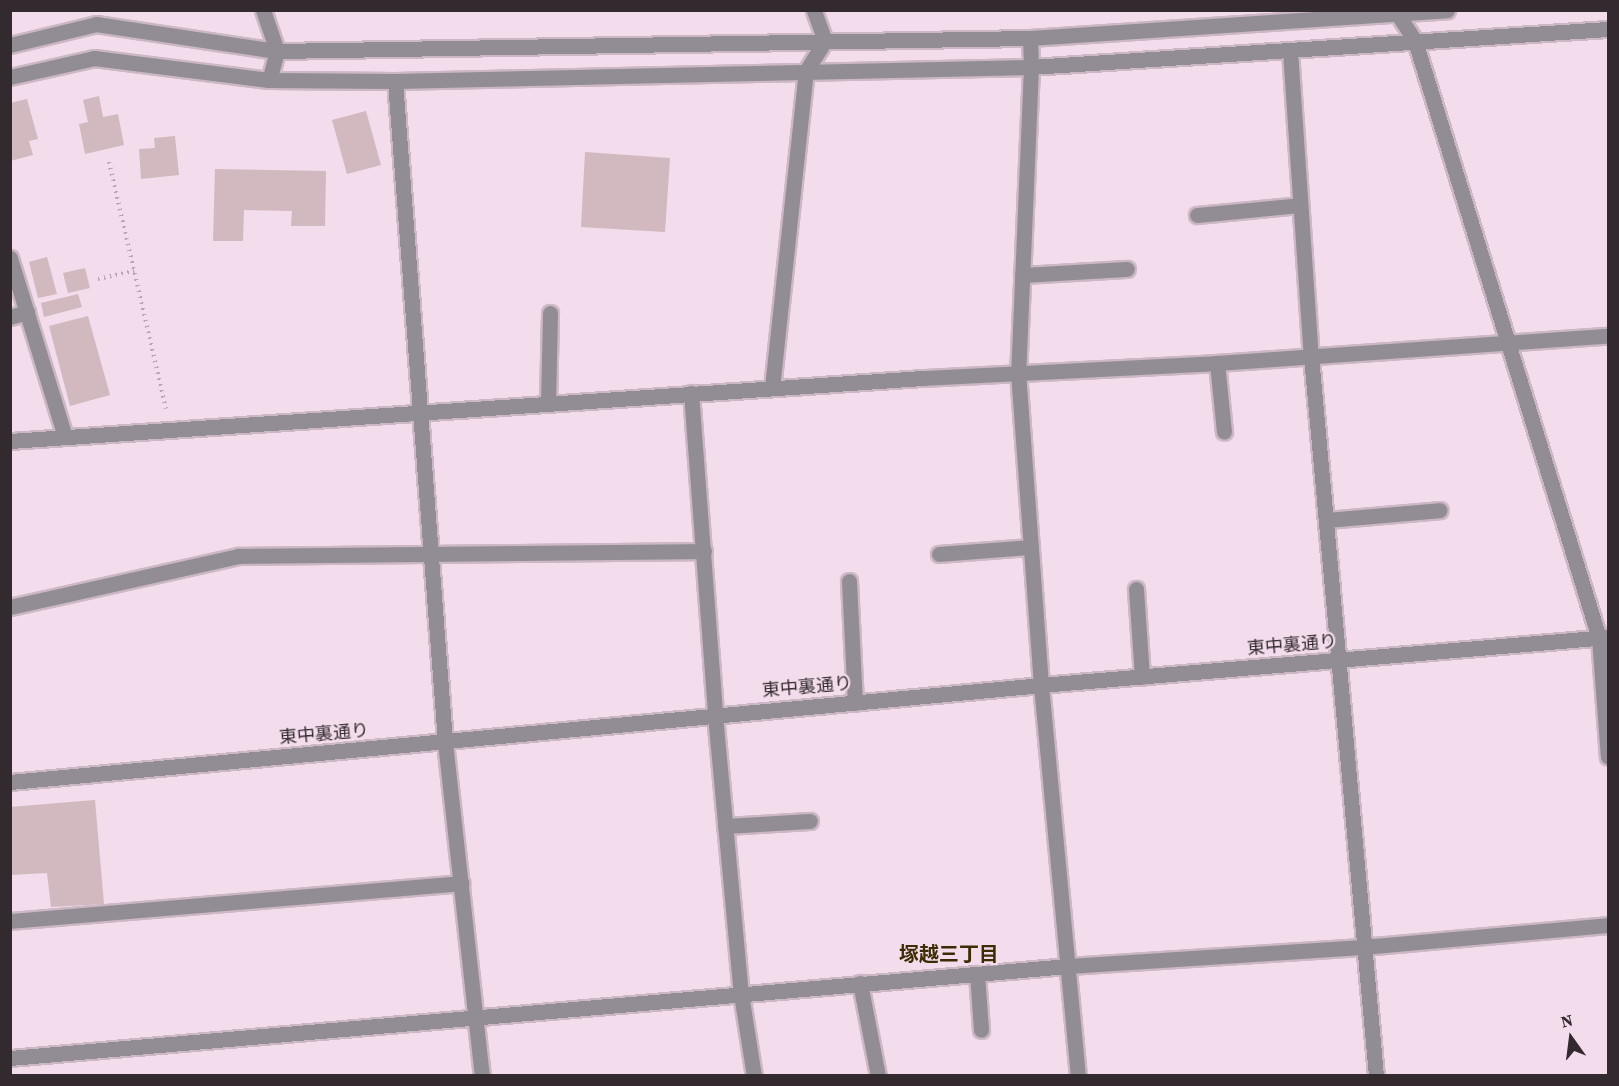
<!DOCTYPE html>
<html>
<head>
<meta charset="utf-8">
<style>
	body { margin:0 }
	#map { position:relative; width:1619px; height:1086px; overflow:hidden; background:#f3dceb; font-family:"Source Serif 4","Noto Sans JP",serif }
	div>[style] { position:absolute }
	.building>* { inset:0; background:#d2b8bf }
	.path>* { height:4px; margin-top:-2px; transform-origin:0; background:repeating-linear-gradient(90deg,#b7a5b1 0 1.5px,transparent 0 6px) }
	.roads { filter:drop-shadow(2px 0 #ccb8c5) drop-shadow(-2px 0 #ccb8c5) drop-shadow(0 2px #ccb8c5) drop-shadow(0 -2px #ccb8c5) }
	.minor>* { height:15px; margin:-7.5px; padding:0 7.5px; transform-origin:7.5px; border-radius:7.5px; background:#928c94 }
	span { translate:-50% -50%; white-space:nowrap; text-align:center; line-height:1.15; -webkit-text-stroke:4.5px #f3dceb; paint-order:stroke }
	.street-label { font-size:18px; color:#322a2f }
	.neighbourhood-label { font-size:20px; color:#3e2b03; font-weight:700 }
	.frame { position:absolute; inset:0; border:12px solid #322a2f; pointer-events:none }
	.north { position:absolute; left:1541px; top:1008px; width:60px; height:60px; -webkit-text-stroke:4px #f3dceb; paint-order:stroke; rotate:346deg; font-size:16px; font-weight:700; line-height:24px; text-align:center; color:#322a2f }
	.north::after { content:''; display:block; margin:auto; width:21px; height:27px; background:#322a2f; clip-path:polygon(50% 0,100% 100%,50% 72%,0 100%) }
</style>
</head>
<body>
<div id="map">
	<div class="building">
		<div style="clip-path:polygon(99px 96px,103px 117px,118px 114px,124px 145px,85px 154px,79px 124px,88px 122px,83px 100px)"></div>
		<div style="clip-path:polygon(27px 99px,38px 139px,29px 141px,33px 155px,10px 161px,10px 103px)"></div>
		<div style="clip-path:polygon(366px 111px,381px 165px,347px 174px,332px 120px)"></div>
		<div style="clip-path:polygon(175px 136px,179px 175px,141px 179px,139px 149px,155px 148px,154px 138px)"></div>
		<div style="clip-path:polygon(585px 152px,670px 158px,665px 232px,581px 227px)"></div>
		<div style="clip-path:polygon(215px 169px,326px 171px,325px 226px,291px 226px,292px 211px,244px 210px,243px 241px,213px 241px)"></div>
		<div style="clip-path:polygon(47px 257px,57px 294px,38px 298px,29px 262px)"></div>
		<div style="clip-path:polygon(85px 268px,90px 288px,68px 293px,63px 273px)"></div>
		<div style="clip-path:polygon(78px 294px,82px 307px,44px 317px,41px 303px)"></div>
		<div style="clip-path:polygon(88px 316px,110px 395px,70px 406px,49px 326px)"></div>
		<div style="clip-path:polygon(95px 800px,104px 904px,51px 907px,47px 873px,10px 875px,10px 807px)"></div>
	</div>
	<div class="path">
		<div style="left:109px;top:162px;width:253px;rotate:77deg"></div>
		<div style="left:98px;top:279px;width:37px;rotate:-13deg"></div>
	</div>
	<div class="roads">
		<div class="minor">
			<div style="left:263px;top:10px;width:43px;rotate:71.1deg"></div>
			<div style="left:277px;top:51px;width:30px;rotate:105deg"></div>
			<div style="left:1395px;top:10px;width:37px;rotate:57deg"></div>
			<div style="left:1415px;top:41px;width:625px;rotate:72.87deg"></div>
			<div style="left:1599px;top:638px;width:119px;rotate:85.7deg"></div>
			<div style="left:1030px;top:38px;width:29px;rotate:88deg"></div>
			<div style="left:1031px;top:67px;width:305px;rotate:92.4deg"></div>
			<div style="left:1018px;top:372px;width:314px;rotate:85.8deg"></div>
			<div style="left:1041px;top:685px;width:393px;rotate:84.6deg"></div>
			<div style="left:10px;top:45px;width:89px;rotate:-13.7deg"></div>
			<div style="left:96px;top:24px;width:183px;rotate:8.5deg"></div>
			<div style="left:277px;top:51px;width:753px;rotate:-0.99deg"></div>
			<div style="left:1030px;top:38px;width:418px;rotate:-3.8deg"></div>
			<div style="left:1290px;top:51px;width:306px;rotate:86.1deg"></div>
			<div style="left:1311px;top:356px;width:723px;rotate:84.84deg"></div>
			<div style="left:10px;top:77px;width:86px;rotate:-12.7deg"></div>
			<div style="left:94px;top:58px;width:176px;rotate:7.2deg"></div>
			<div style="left:269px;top:80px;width:126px;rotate:0.5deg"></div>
			<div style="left:395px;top:81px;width:636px;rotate:-1.26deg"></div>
			<div style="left:1031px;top:67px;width:578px;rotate:-3.77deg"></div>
			<div style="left:395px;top:81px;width:663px;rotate:85.67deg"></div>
			<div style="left:445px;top:742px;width:336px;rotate:83.7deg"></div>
			<div style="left:1197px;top:215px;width:103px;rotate:-5.5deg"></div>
			<div style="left:10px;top:258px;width:187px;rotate:72.9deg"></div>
			<div style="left:1022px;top:275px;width:105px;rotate:-3.3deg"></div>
			<div style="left:10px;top:317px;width:18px;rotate:-16deg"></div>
			<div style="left:1217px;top:363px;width:69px;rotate:84.2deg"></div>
			<div style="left:772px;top:388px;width:319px;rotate:-83.9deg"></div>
			<div style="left:806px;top:71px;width:36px;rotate:-58deg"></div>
			<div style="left:825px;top:41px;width:33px;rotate:-110deg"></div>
			<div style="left:691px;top:393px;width:323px;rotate:85.7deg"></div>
			<div style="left:715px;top:715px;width:280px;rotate:84.7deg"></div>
			<div style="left:741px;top:994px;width:83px;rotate:81deg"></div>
			<div style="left:548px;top:403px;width:90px;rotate:-88.7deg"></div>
			<div style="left:10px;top:441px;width:915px;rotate:-3.95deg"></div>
			<div style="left:923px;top:378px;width:294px;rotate:-2.9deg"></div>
			<div style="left:1217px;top:363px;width:392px;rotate:-4deg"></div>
			<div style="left:1326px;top:520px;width:114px;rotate:-5deg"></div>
			<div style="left:939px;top:554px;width:92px;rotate:-4.4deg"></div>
			<div style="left:849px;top:581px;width:122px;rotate:87.2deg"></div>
			<div style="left:1136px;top:589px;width:88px;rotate:86.1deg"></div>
			<div style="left:10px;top:607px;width:234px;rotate:-12.6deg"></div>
			<div style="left:238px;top:556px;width:466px;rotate:-0.6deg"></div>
			<div style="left:10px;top:782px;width:1036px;rotate:-5.37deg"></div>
			<div style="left:1041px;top:685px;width:569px;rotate:-4.84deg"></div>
			<div style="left:725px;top:826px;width:85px;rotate:-3.4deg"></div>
			<div style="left:10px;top:921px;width:453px;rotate:-4.8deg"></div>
			<div style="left:977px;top:974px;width:56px;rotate:85.9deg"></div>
			<div style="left:860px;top:983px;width:95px;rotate:79deg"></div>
			<div style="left:10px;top:1058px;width:1062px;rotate:-4.97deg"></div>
			<div style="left:1068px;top:966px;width:295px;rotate:-3.7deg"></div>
			<div style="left:1362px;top:947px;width:247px;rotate:-5.1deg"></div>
		</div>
	</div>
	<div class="street-label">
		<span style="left:1292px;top:645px;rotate:-5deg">東中裏通り</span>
		<span style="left:807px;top:687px;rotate:-5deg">東中裏通り</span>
		<span style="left:324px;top:734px;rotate:-5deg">東中裏通り</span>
	</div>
	<div class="neighbourhood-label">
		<span style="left:949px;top:954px">塚越三丁目</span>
	</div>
	<div class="frame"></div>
	<div class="north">N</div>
</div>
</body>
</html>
